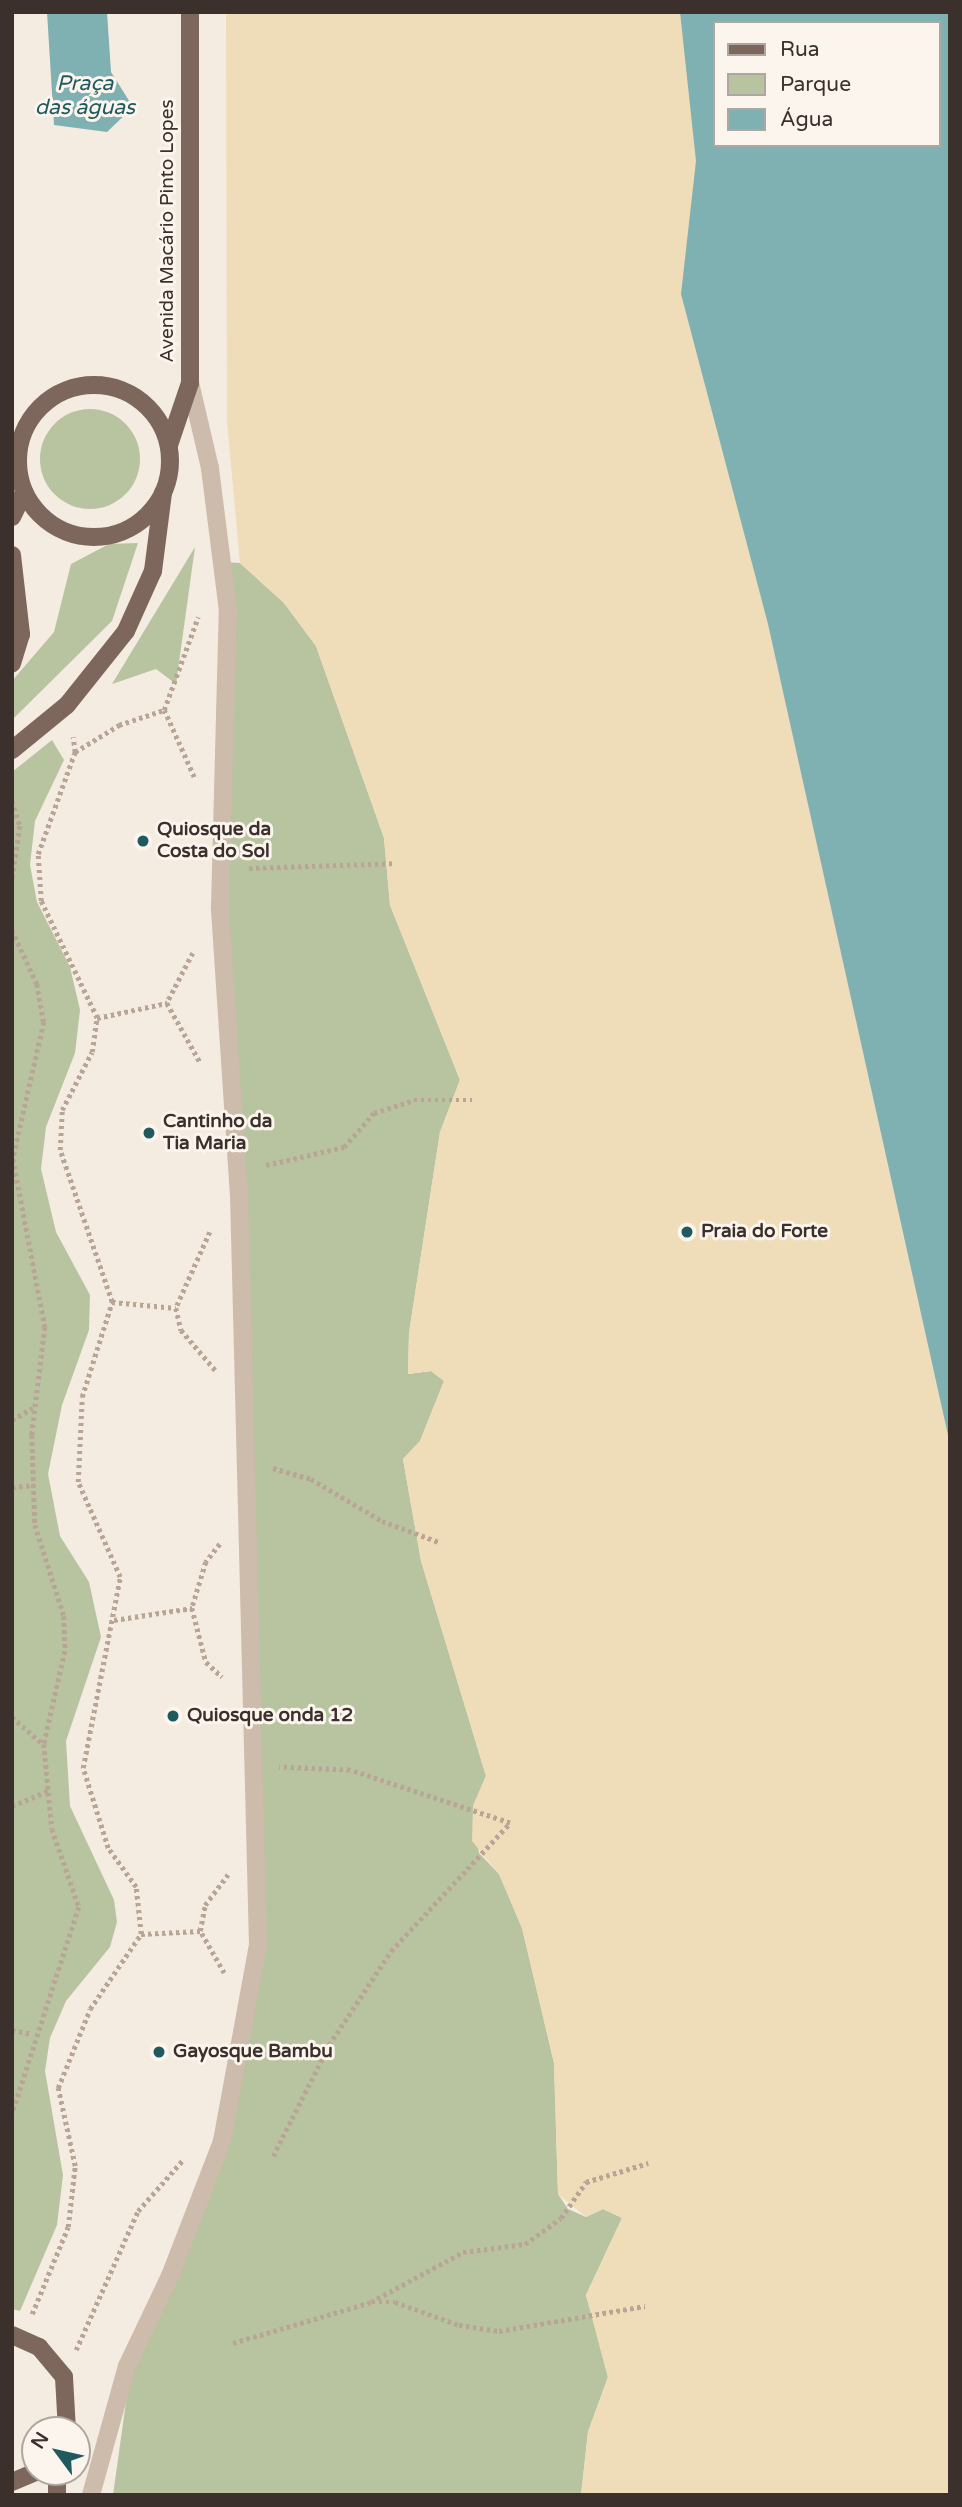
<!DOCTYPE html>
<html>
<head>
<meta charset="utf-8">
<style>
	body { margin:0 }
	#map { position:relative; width:962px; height:2507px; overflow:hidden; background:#f4ebe1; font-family:"Varela Round",sans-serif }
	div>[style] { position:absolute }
	.green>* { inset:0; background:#b8c4a0 }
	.round { border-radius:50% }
	.sand>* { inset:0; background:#efdcb8 }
	.water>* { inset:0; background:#7fb0b2 }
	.path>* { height:4.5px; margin-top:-2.25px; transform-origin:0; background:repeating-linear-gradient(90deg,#b9a596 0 3.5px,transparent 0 7px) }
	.minor>* { height:18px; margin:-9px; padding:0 9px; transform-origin:9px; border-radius:9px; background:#cdbbac }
	.major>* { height:18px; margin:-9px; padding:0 9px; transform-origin:9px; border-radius:9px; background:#7d675c }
	.major>.ring { margin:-9px; padding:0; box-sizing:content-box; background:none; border:18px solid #7d675c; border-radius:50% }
	.dots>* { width:19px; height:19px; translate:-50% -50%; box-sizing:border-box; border:4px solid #fbf5ee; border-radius:50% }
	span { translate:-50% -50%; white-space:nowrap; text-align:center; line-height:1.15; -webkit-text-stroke:6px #fbf5ee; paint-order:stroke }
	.street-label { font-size:19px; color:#3b302b }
	.poi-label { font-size:19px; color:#3b302b; font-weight:700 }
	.left { translate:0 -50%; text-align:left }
	.water-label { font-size:21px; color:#1f5a5e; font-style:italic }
	.frame { position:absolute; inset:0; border:14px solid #3b302b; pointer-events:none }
	.legend { position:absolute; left:713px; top:21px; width:228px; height:126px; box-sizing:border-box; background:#fbf5ee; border:2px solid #aea6a0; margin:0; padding:9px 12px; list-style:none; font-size:21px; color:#3b302b }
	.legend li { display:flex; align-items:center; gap:14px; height:35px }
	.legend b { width:35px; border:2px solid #aea6a0 }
	.north { position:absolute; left:21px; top:2416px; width:70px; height:70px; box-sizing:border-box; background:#fbf5ee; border:2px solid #aea6a0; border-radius:50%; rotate:303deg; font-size:19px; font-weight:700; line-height:28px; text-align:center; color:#3b302b }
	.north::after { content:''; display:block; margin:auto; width:24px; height:32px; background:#1f5a5e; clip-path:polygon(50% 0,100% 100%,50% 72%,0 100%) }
</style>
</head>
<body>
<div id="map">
	<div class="green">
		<div class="round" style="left:40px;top:409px;width:100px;height:100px"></div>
		<div style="clip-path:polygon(138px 543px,112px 621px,12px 720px,12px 681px,54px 632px,71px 564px,109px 544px)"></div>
		<div style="clip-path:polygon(195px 547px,176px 684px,156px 669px,112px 684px)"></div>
		<div style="clip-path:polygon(223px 562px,240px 563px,284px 603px,316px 646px,384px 838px,390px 905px,460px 1080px,440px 1132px,409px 1333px,408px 1374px,431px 1371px,444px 1381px,420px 1441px,403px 1459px,421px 1561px,486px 1776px,473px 1806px,479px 1853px,499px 1874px,522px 1928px,554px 2063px,558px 2194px,568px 2209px,586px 2217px,603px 2209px,622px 2218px,586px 2295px,608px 2377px,588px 2432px,581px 2495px,113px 2495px,132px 2359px,222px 2141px,258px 1945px,220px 907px)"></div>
		<div style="clip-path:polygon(52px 740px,64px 760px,35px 821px,30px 865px,37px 902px,70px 967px,80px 1010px,75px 1053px,46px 1127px,41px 1169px,56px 1232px,90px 1295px,89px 1330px,62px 1405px,48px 1474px,60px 1536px,89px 1582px,101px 1637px,66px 1741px,70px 1806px,114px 1900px,117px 1922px,110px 1947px,66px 2001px,50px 2038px,45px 2071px,63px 2175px,57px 2225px,20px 2311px,12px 2309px,12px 772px)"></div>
	</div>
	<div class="sand">
		<div style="clip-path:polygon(226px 12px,785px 12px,715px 23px,715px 145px,950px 831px,950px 2495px,581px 2495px,588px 2432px,608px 2377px,586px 2295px,622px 2218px,603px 2209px,586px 2217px,558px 2194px,554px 2063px,522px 1928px,499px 1874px,472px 1841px,473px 1806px,486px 1776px,421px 1561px,403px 1459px,420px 1441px,444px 1381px,431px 1371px,408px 1374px,409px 1333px,440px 1132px,460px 1080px,390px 905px,384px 838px,316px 646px,284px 603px,240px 563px,227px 421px)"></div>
	</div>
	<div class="water">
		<div style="clip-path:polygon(47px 12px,107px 12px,111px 72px,133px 107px,107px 132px,54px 125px)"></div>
		<div style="clip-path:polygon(evenodd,680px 12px,950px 12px,950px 1444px,768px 624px,681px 294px,696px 161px,680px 12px,715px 23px,939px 23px,939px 145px,715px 145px,715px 23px)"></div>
	</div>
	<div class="path">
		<div style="left:75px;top:752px;width:52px;rotate:-31.5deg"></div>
		<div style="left:119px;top:725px;width:47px;rotate:-18.4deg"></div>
		<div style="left:194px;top:777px;width:73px;rotate:-114.1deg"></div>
		<div style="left:164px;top:710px;width:99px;rotate:-69.9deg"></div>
		<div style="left:12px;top:801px;width:26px;rotate:72deg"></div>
		<div style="left:20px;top:826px;width:56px;rotate:98.3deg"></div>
		<div style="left:249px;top:868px;width:147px;rotate:-1.9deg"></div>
		<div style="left:12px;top:930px;width:60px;rotate:65.2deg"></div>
		<div style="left:37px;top:984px;width:39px;rotate:80deg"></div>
		<div style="left:44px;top:1022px;width:140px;rotate:102.8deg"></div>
		<div style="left:13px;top:1159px;width:171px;rotate:79.2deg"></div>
		<div style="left:45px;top:1327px;width:109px;rotate:96.9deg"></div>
		<div style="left:32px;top:1435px;width:90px;rotate:88.1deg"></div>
		<div style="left:35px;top:1525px;width:96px;rotate:72.3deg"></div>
		<div style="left:64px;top:1616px;width:35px;rotate:88deg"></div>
		<div style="left:65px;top:1651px;width:95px;rotate:102.7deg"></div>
		<div style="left:44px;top:1744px;width:85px;rotate:84.6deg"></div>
		<div style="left:52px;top:1829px;width:83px;rotate:70.9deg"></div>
		<div style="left:79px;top:1907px;width:218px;rotate:107.9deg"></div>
		<div style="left:193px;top:953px;width:56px;rotate:117.5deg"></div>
		<div style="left:167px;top:1003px;width:68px;rotate:60.8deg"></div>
		<div style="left:97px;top:1018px;width:72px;rotate:-12.1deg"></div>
		<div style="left:266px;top:1165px;width:80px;rotate:-13deg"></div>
		<div style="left:344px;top:1147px;width:45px;rotate:-48.6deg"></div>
		<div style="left:374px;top:1113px;width:42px;rotate:-18deg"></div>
		<div style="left:414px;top:1100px;width:58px"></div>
		<div style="left:210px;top:1232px;width:83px;rotate:114.1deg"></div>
		<div style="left:176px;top:1308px;width:23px;rotate:77deg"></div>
		<div style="left:181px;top:1330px;width:54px;rotate:49.5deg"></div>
		<div style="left:112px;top:1302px;width:64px;rotate:5.4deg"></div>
		<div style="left:12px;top:1420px;width:24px;rotate:-30deg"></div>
		<div style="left:273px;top:1468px;width:40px;rotate:16deg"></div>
		<div style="left:311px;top:1479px;width:82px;rotate:30.6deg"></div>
		<div style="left:382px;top:1521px;width:61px;rotate:20.2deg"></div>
		<div style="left:12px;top:1487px;width:22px;rotate:-5deg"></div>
		<div style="left:220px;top:1544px;width:23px;rotate:128deg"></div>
		<div style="left:206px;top:1562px;width:48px;rotate:106.9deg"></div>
		<div style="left:192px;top:1608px;width:56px;rotate:75.5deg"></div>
		<div style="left:206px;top:1662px;width:22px;rotate:43deg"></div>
		<div style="left:114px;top:1620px;width:79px;rotate:-8.7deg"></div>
		<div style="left:12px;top:1717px;width:41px;rotate:41.1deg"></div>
		<div style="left:12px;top:1806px;width:41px;rotate:-22.8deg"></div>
		<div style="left:141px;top:1934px;width:59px;rotate:-2.9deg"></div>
		<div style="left:224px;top:1973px;width:48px;rotate:-119.7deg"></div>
		<div style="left:200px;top:1931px;width:26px;rotate:-79deg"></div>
		<div style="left:205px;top:1905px;width:38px;rotate:-53deg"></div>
		<div style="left:12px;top:2030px;width:21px;rotate:11deg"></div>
		<div style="left:273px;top:2156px;width:124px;rotate:-63.2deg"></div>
		<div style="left:329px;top:2045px;width:113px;rotate:-56.6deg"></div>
		<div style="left:391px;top:1951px;width:175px;rotate:-47.1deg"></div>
		<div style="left:510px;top:1823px;width:169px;rotate:-161.7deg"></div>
		<div style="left:350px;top:1770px;width:71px;rotate:-177.6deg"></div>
		<div style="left:372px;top:2302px;width:23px"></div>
		<div style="left:395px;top:2302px;width:68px;rotate:19.8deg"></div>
		<div style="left:459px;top:2325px;width:40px;rotate:8.5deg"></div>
		<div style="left:499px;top:2331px;width:148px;rotate:-9.7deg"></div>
		<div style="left:32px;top:2314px;width:94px;rotate:-67.5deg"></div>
		<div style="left:68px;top:2227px;width:61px;rotate:-83.5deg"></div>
		<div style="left:75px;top:2166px;width:80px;rotate:-102.3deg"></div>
		<div style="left:58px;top:2088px;width:85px;rotate:-67.9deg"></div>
		<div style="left:90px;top:2009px;width:91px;rotate:-55.8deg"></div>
		<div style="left:141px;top:1934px;width:47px;rotate:-96.1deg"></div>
		<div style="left:136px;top:1887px;width:48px;rotate:-125.7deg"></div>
		<div style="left:108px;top:1848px;width:84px;rotate:-107.4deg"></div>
		<div style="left:83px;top:1768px;width:195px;rotate:-79deg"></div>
		<div style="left:120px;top:1577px;width:104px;rotate:-113.9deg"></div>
		<div style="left:78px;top:1482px;width:85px;rotate:-87.3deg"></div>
		<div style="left:82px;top:1397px;width:100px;rotate:-72.5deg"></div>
		<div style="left:112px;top:1302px;width:161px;rotate:-108.9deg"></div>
		<div style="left:60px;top:1150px;width:40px;rotate:-87.1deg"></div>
		<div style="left:62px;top:1110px;width:65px;rotate:-62.7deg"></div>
		<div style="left:92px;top:1052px;width:34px;rotate:-82deg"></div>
		<div style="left:97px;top:1018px;width:130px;rotate:-115.6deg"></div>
		<div style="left:41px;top:901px;width:47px;rotate:-93.7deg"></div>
		<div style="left:38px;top:854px;width:109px;rotate:-70.1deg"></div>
		<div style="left:75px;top:752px;width:15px;rotate:-98deg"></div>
		<div style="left:233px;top:2343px;width:144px;rotate:-16.5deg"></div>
		<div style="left:371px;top:2302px;width:105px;rotate:-28.5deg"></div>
		<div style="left:463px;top:2252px;width:63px;rotate:-7.4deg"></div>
		<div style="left:525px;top:2244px;width:44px;rotate:-35.8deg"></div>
		<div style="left:561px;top:2218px;width:44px;rotate:-55.2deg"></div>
		<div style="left:586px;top:2182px;width:65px;rotate:-17deg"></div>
		<div style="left:76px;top:2350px;width:152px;rotate:-66deg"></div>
		<div style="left:138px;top:2211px;width:67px;rotate:-48.7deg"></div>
	</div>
	<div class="minor">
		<div style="left:12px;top:447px;width:7px;rotate:-8deg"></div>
		<div style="left:91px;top:2495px;width:134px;rotate:-74.4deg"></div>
		<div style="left:127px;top:2366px;width:100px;rotate:-64.5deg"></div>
		<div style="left:170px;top:2276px;width:145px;rotate:-68.9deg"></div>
		<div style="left:222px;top:2141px;width:199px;rotate:-79.6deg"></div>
		<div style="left:258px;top:1945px;width:749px;rotate:-91.45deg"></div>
		<div style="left:239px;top:1196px;width:290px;rotate:-93.8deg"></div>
		<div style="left:220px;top:907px;width:296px;rotate:-88.5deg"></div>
		<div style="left:228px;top:611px;width:144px;rotate:-97.2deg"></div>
		<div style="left:210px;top:468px;width:87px;rotate:-103.2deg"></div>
	</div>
	<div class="major">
		<div class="ring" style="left:18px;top:385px;width:134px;height:134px"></div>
		<div style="left:169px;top:445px;width:65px;rotate:-71.3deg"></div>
		<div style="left:190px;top:383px;width:371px;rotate:-90deg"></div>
		<div style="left:12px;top:517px;width:28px;rotate:-64deg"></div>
		<div style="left:12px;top:555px;width:80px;rotate:83.5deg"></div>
		<div style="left:21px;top:634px;width:31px;rotate:107deg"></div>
		<div style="left:12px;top:750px;width:71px;rotate:-39.3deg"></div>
		<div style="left:67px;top:705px;width:95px;rotate:-51.4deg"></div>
		<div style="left:126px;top:631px;width:66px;rotate:-65.8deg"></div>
		<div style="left:153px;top:571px;width:79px;rotate:-82.7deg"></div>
		<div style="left:12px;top:2335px;width:30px;rotate:24deg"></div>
		<div style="left:39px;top:2347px;width:39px;rotate:50deg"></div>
		<div style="left:64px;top:2377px;width:53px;rotate:86.8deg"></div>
		<div style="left:57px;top:2472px;width:23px;rotate:90deg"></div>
		<div style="left:12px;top:2482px;width:25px;rotate:-23deg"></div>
	</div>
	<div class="dots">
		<div style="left:143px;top:841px;background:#1f5a5e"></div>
		<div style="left:149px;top:1133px;background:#1f5a5e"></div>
		<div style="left:687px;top:1232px;background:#1f5a5e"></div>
		<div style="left:173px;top:1716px;background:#1f5a5e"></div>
		<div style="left:159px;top:2052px;background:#1f5a5e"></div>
	</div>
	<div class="street-label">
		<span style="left:168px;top:231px;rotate:-90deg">Avenida Macário Pinto Lopes</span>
	</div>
	<div class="poi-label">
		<span class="left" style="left:157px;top:841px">Quiosque da<br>Costa do Sol</span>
		<span class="left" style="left:163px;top:1133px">Cantinho da<br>Tia Maria</span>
		<span class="left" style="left:701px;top:1232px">Praia do Forte</span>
		<span class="left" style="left:187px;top:1716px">Quiosque onda 12</span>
		<span class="left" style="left:173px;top:2052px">Gayosque Bambu</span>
	</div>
	<div class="water-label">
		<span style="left:85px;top:96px">Praça<br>das águas</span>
	</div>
	<div class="frame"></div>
	<ul class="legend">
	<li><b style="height:9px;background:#7d675c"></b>Rua</li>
	<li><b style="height:19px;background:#b8c4a0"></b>Parque</li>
	<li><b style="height:19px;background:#7fb0b2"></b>Água</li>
	</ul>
	<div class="north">N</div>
</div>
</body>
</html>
